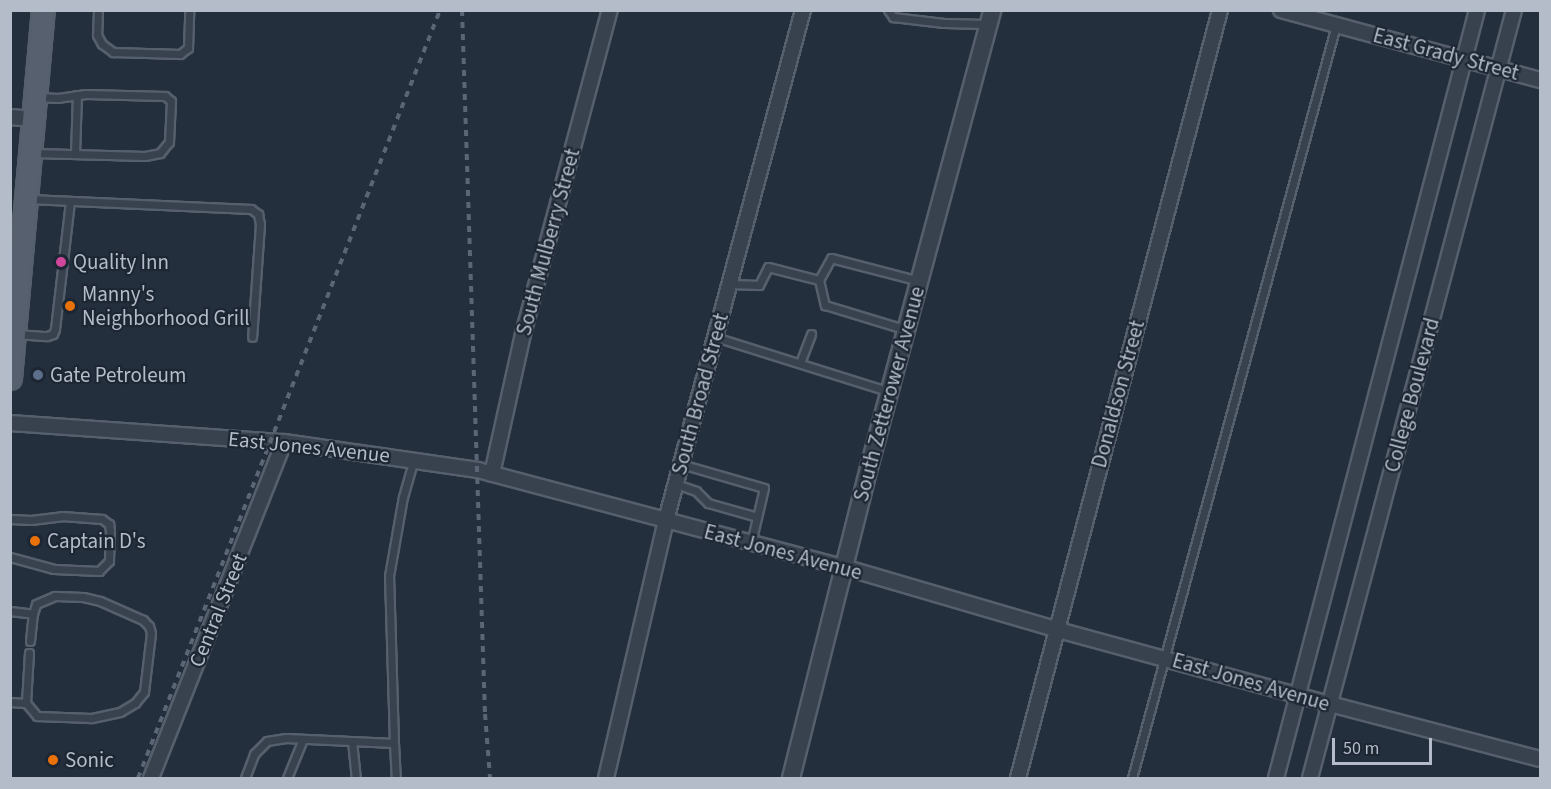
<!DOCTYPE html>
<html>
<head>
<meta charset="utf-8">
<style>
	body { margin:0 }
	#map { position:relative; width:1551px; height:789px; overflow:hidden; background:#242f3e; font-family:"Source Sans 3",sans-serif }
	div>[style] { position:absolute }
	.roads { filter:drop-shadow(2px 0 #565f6c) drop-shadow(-2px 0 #565f6c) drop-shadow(0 2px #565f6c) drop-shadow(0 -2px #565f6c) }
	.service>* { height:7px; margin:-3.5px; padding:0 3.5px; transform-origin:3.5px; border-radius:3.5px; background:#38414e }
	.minor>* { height:14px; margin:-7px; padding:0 7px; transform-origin:7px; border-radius:7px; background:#38414e }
	.tertiary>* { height:16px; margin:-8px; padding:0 8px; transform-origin:8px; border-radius:8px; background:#38414e }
	.primary>* { height:21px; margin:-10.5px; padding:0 10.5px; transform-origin:10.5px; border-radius:10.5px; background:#56606e }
	.rail>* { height:4px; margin-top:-2px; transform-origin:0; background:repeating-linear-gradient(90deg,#5a6575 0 6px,transparent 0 12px) }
	.dots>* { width:16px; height:16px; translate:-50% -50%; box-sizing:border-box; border:3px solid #1d2633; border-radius:50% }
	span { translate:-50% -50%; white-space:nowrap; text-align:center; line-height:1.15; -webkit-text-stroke:4.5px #1d2633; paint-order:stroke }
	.street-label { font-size:21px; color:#b4bcc9 }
	.poi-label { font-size:21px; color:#b4bcc9 }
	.left { translate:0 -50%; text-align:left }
	.frame { position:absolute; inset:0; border:12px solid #b4bcc9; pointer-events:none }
	.scale { position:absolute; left:1332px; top:738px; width:100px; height:27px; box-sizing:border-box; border:3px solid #b4bcc9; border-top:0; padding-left:8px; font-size:18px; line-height:21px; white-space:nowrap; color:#b4bcc9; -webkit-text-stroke:4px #1d2633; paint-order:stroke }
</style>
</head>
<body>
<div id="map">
	<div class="roads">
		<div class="service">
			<div style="left:98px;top:10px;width:25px;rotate:92deg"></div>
			<div style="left:97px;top:35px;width:10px;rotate:61deg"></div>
			<div style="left:102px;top:44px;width:14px;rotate:36deg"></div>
			<div style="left:113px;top:52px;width:67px;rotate:1.7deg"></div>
			<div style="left:180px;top:54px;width:10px;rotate:-37deg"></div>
			<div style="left:188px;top:48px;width:38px;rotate:-88deg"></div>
			<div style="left:888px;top:10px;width:9px;rotate:54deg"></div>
			<div style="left:893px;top:17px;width:51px;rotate:6.7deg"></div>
			<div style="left:944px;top:23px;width:42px;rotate:1.4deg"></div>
			<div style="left:33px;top:153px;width:112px;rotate:1.5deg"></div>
			<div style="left:145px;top:156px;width:15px;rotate:-11deg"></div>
			<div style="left:160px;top:153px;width:14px;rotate:-51deg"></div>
			<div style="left:169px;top:142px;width:41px;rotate:-87.2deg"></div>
			<div style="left:171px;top:101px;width:8px;rotate:-140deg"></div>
			<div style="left:165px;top:96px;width:79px;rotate:-178.5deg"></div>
			<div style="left:86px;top:94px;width:28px;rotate:172deg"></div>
			<div style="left:58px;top:98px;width:21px;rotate:-177deg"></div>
			<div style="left:75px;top:154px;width:59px;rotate:-88.1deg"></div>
			<div style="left:29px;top:199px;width:222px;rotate:2.6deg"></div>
			<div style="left:251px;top:209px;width:9px;rotate:36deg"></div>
			<div style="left:258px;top:214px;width:10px;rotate:79deg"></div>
			<div style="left:260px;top:224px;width:113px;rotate:94deg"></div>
			<div style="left:819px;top:280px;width:26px;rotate:77deg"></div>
			<div style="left:825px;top:305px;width:83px;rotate:16.9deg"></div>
			<div style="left:730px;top:284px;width:29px;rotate:2deg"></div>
			<div style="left:759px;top:285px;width:20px;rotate:-63deg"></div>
			<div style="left:768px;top:267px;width:53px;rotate:14.3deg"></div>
			<div style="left:819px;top:280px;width:25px;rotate:-61deg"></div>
			<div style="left:831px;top:258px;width:91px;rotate:14.6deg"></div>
			<div style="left:16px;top:334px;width:31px;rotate:4deg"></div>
			<div style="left:47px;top:336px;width:6px;rotate:-18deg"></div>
			<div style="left:53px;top:334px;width:5px;rotate:-68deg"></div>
			<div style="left:55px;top:329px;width:129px;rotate:-83.3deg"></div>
			<div style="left:715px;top:337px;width:183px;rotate:17.4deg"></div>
			<div style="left:800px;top:363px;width:31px;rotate:-69deg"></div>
			<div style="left:681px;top:464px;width:86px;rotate:16.1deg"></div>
			<div style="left:764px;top:488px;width:57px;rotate:103.3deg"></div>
			<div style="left:676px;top:484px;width:21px;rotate:19deg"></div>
			<div style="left:696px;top:491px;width:17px;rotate:45deg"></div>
			<div style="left:708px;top:503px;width:51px;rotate:15.9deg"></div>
			<div style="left:10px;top:519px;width:21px;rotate:3deg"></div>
			<div style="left:31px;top:520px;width:31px;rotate:-7deg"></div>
			<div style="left:62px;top:516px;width:40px;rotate:4.3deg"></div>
			<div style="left:102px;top:519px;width:9px;rotate:36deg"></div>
			<div style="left:109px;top:524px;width:7px;rotate:82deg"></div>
			<div style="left:110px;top:531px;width:30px;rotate:92deg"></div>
			<div style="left:109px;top:561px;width:14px;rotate:135deg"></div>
			<div style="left:99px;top:571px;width:45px;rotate:-177.5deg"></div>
			<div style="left:54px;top:569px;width:46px;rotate:-164.7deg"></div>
			<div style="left:10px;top:611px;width:23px;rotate:7deg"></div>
			<div style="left:33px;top:614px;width:10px;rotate:-73deg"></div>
			<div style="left:36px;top:604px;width:21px;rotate:-23deg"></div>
			<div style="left:55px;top:596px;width:28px;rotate:2deg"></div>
			<div style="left:83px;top:597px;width:17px;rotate:13deg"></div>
			<div style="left:100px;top:601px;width:47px;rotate:23.8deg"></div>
			<div style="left:143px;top:620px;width:8px;rotate:45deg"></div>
			<div style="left:149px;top:626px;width:7px;rotate:74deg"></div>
			<div style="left:151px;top:633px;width:59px;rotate:96.8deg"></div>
			<div style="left:144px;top:692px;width:14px;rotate:129deg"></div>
			<div style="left:135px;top:703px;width:17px;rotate:149deg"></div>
			<div style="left:120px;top:712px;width:30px;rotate:168deg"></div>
			<div style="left:91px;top:718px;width:54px;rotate:-177.9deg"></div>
			<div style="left:37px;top:716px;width:17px;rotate:-130deg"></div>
			<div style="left:26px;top:703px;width:16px;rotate:-176deg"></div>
			<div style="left:30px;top:641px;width:27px;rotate:-84deg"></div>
			<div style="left:26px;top:703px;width:50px;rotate:-86.6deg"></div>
			<div style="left:352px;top:741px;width:37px;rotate:84deg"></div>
			<div style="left:394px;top:743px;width:35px;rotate:87deg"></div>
			<div style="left:245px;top:778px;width:26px;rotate:-69deg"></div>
			<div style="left:254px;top:754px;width:18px;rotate:-45deg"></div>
			<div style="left:267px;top:741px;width:19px;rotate:-9deg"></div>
			<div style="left:286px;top:738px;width:108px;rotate:2.7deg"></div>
			<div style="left:394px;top:743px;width:167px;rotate:-91.7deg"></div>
			<div style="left:389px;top:576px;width:80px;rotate:-80deg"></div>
			<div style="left:403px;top:497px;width:40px;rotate:-74deg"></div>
			<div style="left:287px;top:778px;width:42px;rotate:-67.7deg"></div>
			<div style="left:1132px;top:778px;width:780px;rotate:-74.84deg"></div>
		</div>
		<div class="minor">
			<div style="left:1281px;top:10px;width:268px;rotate:15.1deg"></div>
			<div style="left:10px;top:117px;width:24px;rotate:5deg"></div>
			<div style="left:10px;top:423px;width:275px;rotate:4deg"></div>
			<div style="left:284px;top:442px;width:196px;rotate:8.2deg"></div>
			<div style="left:478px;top:470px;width:378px;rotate:14.9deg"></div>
			<div style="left:843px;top:567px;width:221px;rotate:16.3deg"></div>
			<div style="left:1055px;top:629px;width:285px;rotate:15.3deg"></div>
			<div style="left:1330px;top:704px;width:217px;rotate:14.7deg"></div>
			<div style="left:492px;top:474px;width:143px;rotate:-77.5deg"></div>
			<div style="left:523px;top:334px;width:335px;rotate:-75deg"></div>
			<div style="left:151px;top:778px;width:361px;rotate:-68.4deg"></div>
			<div style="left:606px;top:778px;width:265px;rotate:-76.9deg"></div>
			<div style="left:666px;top:520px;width:528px;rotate:-74.96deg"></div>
			<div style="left:1018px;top:778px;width:794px;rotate:-75.26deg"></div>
			<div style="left:1276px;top:778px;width:794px;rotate:-75.33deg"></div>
			<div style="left:1310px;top:778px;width:795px;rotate:-75.12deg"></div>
		</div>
		<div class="tertiary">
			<div style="left:791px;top:778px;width:328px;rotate:-75.9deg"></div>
			<div style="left:871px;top:460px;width:466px;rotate:-74.9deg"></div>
		</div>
		<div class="primary">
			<div style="left:10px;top:378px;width:369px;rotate:-84.9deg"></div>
		</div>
	</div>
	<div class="rail">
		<div style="left:462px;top:10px;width:704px;rotate:88.13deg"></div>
		<div style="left:485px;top:714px;width:64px;rotate:85.5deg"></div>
		<div style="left:138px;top:778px;width:825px;rotate:-68.53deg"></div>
	</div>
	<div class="dots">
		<div style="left:61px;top:262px;background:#d1479c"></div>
		<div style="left:70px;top:306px;background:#e8710a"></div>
		<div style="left:38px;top:375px;background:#5c6f8a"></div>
		<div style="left:35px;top:541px;background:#e8710a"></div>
		<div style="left:53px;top:760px;background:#e8710a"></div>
	</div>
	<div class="street-label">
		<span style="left:1446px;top:54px;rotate:15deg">East Grady Street</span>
		<span style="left:548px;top:242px;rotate:-75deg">South Mulberry Street</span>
		<span style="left:700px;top:394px;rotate:-75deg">South Broad Street</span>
		<span style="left:889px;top:394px;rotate:-75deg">South Zetterower Avenue</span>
		<span style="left:1118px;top:394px;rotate:-75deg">Donaldson Street</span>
		<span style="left:1412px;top:395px;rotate:-75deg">College Boulevard</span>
		<span style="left:309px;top:447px;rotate:6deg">East Jones Avenue</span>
		<span style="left:783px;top:552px;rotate:15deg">East Jones Avenue</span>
		<span style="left:218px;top:610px;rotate:-68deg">Central Street</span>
		<span style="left:1251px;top:682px;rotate:16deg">East Jones Avenue</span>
	</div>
	<div class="poi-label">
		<span class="left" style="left:73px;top:262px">Quality Inn</span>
		<span class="left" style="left:82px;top:306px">Manny's<br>Neighborhood Grill</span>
		<span class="left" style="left:50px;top:375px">Gate Petroleum</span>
		<span class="left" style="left:47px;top:541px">Captain D's</span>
		<span class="left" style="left:65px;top:760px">Sonic</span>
	</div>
	<div class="frame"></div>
	<div class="scale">50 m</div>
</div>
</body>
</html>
